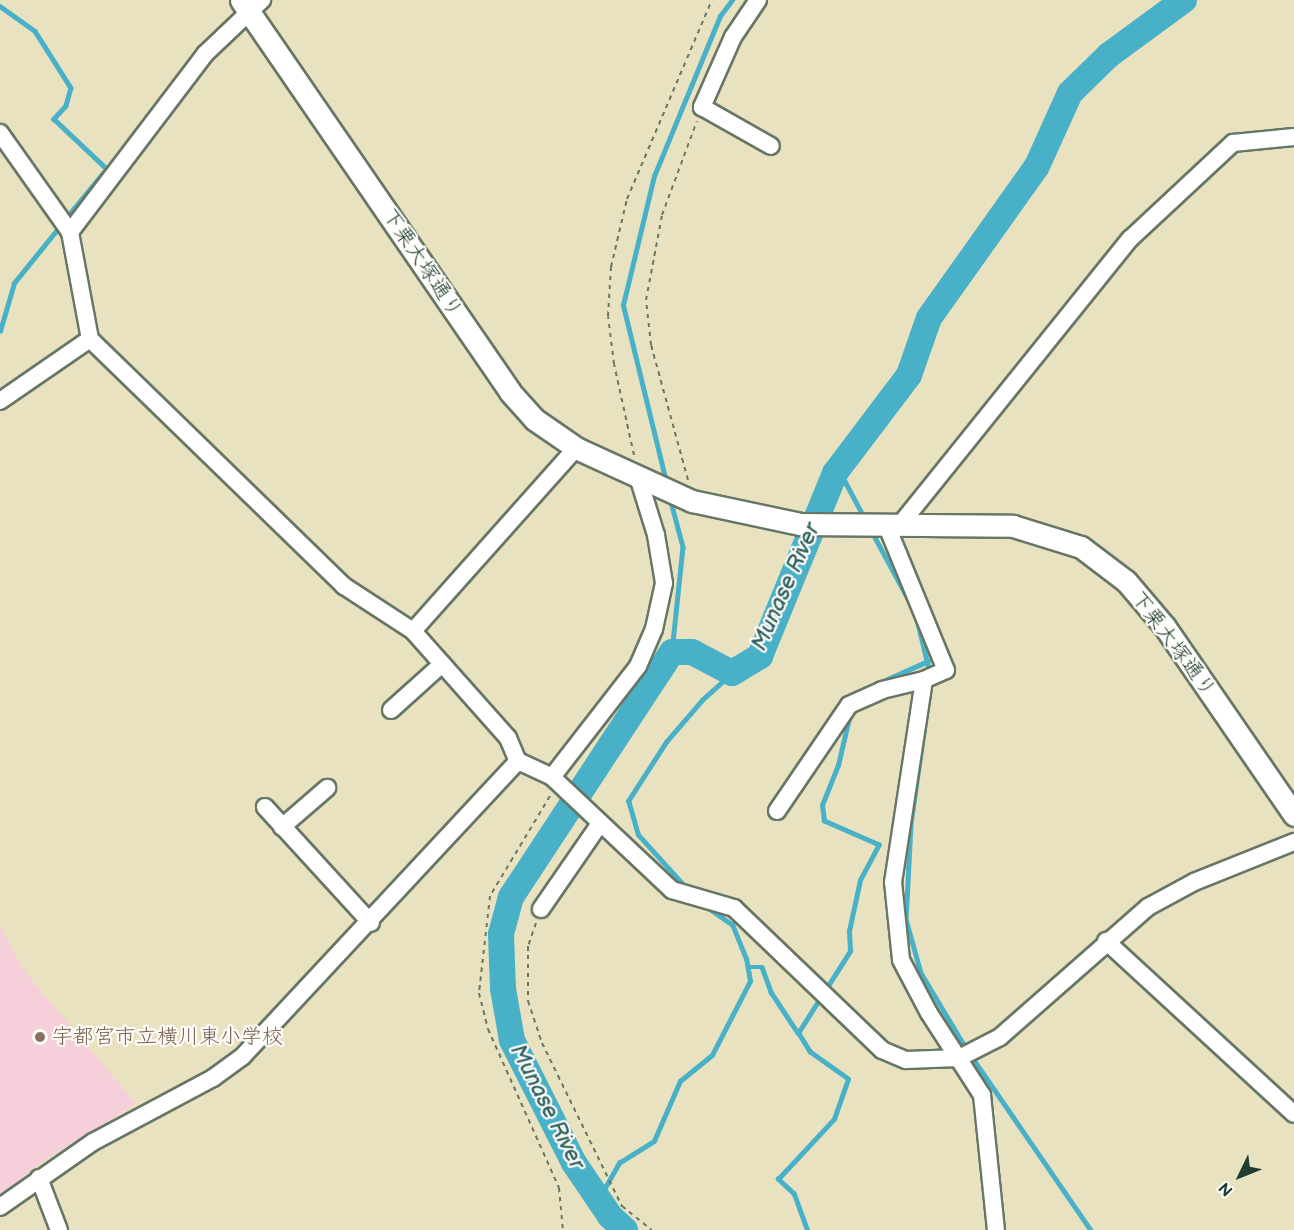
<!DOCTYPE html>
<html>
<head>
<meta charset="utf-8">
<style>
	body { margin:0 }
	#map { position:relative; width:1294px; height:1230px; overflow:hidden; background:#e9e2c0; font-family:"Balsamiq Sans","Klee One",sans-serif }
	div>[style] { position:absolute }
	.built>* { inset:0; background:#f5cfda }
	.stream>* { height:4.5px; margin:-2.25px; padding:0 2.25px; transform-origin:2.25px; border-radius:2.25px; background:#49b1c7 }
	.river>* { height:26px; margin:-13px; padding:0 13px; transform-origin:13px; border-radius:13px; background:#49b1c7 }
	.path>* { height:2px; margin-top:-1px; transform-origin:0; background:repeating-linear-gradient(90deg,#667765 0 4.5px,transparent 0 9px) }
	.roads { filter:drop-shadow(2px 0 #667765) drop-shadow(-2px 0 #667765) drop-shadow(0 2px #667765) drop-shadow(0 -2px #667765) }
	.minor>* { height:16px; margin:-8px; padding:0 8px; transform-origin:8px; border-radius:8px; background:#fff }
	.tertiary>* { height:21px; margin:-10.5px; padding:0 10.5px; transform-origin:10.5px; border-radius:10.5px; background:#fff }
	.dots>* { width:16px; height:16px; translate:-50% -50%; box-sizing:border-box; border:3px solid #fdfcf7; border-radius:50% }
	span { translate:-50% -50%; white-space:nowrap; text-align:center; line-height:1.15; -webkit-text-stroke:4.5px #fdfcf7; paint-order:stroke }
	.street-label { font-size:21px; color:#1f3d34 }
	.education-label { font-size:21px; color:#785e54 }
	.left { translate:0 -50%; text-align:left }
	.water-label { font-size:22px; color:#2c6060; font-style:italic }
	.north { position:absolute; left:1210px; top:1146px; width:60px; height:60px; -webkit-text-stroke:4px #fdfcf7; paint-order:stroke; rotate:227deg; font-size:16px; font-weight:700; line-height:24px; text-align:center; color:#1f3d34 }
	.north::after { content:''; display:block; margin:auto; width:21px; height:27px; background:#1f3d34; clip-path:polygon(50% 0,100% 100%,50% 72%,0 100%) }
</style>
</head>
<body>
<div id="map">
	<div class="built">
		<div style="clip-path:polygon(0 926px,24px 971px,136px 1104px,40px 1163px,0 1196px)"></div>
	</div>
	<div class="stream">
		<div style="left:0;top:6px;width:43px;rotate:35.5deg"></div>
		<div style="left:35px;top:31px;width:67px;rotate:57.7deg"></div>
		<div style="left:71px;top:88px;width:19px;rotate:106deg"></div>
		<div style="left:66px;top:106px;width:18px;rotate:133deg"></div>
		<div style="left:54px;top:119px;width:73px;rotate:43.3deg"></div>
		<div style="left:107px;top:169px;width:66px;rotate:129.5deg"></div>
		<div style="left:0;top:331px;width:50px;rotate:-73.7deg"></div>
		<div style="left:14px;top:283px;width:73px;rotate:-51.1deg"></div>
		<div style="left:838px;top:468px;width:55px;rotate:62deg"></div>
		<div style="left:666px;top:482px;width:182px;rotate:-103.7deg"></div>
		<div style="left:623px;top:305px;width:133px;rotate:-76.5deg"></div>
		<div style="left:654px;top:176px;width:173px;rotate:-67.6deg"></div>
		<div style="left:720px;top:16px;width:20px;rotate:-53deg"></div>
		<div style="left:670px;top:498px;width:51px;rotate:75.1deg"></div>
		<div style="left:683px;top:547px;width:106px;rotate:96deg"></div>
		<div style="left:871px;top:530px;width:84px;rotate:61.6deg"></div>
		<div style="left:918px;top:623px;width:51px;rotate:76.5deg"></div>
		<div style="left:931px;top:682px;width:144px;rotate:98deg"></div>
		<div style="left:911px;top:825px;width:94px;rotate:93deg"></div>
		<div style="left:906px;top:919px;width:56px;rotate:74.5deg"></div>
		<div style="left:921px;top:973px;width:90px;rotate:59.1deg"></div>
		<div style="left:863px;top:690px;width:71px;rotate:-24deg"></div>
		<div style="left:687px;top:889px;width:73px;rotate:-132.2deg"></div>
		<div style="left:638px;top:835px;width:35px;rotate:-106deg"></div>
		<div style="left:628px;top:801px;width:70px;rotate:-57.2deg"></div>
		<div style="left:666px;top:742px;width:55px;rotate:-49.4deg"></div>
		<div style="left:702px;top:700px;width:40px;rotate:-42deg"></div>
		<div style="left:748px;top:967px;width:14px"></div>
		<div style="left:762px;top:967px;width:27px;rotate:70deg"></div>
		<div style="left:771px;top:992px;width:49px;rotate:56.6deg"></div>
		<div style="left:972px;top:1057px;width:210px;rotate:55.5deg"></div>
		<div style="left:598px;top:1200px;width:43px;rotate:-60.4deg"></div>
		<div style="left:619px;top:1163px;width:41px;rotate:-32.2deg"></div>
		<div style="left:654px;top:1141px;width:65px;rotate:-66.6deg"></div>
		<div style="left:680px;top:1081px;width:41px;rotate:-39.1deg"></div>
		<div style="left:712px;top:1055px;width:83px;rotate:-62.8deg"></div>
		<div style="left:750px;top:981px;width:22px;rotate:-100deg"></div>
		<div style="left:746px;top:959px;width:37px;rotate:-112deg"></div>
		<div style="left:732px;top:925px;width:32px;rotate:-145deg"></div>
		<div style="left:807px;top:1230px;width:38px;rotate:-110deg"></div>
		<div style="left:794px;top:1194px;width:22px;rotate:-137deg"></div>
		<div style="left:778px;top:1179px;width:82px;rotate:-47deg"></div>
		<div style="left:834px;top:1119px;width:42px;rotate:-70.7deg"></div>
		<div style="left:848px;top:1079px;width:47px;rotate:-144.6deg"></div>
		<div style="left:810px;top:1052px;width:22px;rotate:-122deg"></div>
		<div style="left:798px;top:1033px;width:97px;rotate:-57.6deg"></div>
		<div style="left:850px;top:951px;width:20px;rotate:-93deg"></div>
		<div style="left:849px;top:931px;width:52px;rotate:-77.8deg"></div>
		<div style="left:860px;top:880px;width:40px;rotate:-62deg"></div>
		<div style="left:879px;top:845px;width:60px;rotate:-156.4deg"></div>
		<div style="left:824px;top:821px;width:16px;rotate:-97deg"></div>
		<div style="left:822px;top:805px;width:43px;rotate:-68.2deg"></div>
		<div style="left:838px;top:765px;width:52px;rotate:-76.8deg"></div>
	</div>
	<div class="river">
		<div style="left:625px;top:1230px;width:21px;rotate:-137deg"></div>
		<div style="left:610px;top:1216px;width:64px;rotate:-124.2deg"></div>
		<div style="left:574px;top:1163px;width:138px;rotate:-116.8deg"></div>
		<div style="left:512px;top:1040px;width:52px;rotate:-100deg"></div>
		<div style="left:503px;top:989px;width:55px;rotate:-92.1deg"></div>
		<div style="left:501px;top:934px;width:38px;rotate:-75deg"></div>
		<div style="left:511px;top:897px;width:293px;rotate:-56.7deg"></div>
		<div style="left:672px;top:652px;width:20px"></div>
		<div style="left:692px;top:652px;width:45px;rotate:27.7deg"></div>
		<div style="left:732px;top:673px;width:33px;rotate:-31deg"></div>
		<div style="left:760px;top:656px;width:198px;rotate:-67.7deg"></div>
		<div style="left:835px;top:473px;width:123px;rotate:-52.9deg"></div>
		<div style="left:909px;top:375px;width:60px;rotate:-70.7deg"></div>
		<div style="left:929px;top:318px;width:186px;rotate:-54.6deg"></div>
		<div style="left:1037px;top:166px;width:80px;rotate:-65.7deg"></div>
		<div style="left:1070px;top:93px;width:54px;rotate:-44.3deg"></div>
		<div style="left:1109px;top:55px;width:93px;rotate:-36.3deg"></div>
	</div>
	<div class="path">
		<div style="left:634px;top:455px;width:93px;rotate:-102.4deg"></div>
		<div style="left:614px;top:364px;width:48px;rotate:-97.1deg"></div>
		<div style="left:608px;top:316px;width:49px;rotate:-86.5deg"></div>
		<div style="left:611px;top:267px;width:70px;rotate:-76.8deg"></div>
		<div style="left:627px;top:199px;width:216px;rotate:-66.9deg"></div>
		<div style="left:688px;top:480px;width:140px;rotate:-105.3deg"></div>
		<div style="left:651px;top:345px;width:45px;rotate:-96.3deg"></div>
		<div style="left:646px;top:300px;width:86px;rotate:-79.3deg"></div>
		<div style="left:662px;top:215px;width:100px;rotate:-69.6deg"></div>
		<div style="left:550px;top:796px;width:117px;rotate:121deg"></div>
		<div style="left:490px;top:896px;width:98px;rotate:96.5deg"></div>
		<div style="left:479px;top:993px;width:37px;rotate:76deg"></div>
		<div style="left:488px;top:1029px;width:174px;rotate:65.9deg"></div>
		<div style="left:559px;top:1188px;width:42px;rotate:84.6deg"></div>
		<div style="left:536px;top:923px;width:24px;rotate:109deg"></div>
		<div style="left:528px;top:946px;width:55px;rotate:90deg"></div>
		<div style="left:528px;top:1001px;width:44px;rotate:71.6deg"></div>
		<div style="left:542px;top:1043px;width:182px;rotate:63.9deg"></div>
		<div style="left:622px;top:1206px;width:38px;rotate:39deg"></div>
	</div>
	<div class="roads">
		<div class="minor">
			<div style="left:758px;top:0;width:45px;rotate:124deg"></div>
			<div style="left:733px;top:37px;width:77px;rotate:113.9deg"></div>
			<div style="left:702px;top:107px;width:79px;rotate:29.5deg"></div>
			<div style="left:0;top:133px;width:121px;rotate:54.7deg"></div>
			<div style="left:90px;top:339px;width:354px;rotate:44.2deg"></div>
			<div style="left:344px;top:586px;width:82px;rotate:33.1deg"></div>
			<div style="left:413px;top:631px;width:143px;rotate:48.4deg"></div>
			<div style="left:508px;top:738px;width:25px;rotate:67deg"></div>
			<div style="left:0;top:401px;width:109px;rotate:-34.6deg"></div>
			<div style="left:90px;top:339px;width:109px;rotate:-100.6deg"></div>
			<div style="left:70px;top:232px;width:223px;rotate:-52.8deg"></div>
			<div style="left:205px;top:54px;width:79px;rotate:-43.5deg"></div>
			<div style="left:886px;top:524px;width:158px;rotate:67.7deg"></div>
			<div style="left:946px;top:670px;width:24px;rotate:156deg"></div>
			<div style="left:924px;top:680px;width:204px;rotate:98.7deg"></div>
			<div style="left:893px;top:882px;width:78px;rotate:84.1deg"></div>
			<div style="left:901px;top:960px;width:60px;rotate:62.2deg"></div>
			<div style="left:929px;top:1013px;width:98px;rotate:57.1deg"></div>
			<div style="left:982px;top:1095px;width:136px;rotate:84.1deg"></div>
			<div style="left:899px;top:526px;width:368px;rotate:-51.2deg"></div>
			<div style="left:1130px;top:239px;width:141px;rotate:-43deg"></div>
			<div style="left:1233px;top:143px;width:61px;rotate:-5.6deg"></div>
			<div style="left:413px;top:631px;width:245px;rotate:-48.3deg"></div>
			<div style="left:391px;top:710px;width:69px;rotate:-42deg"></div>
			<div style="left:552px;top:777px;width:140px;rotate:-52.2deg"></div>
			<div style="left:638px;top:666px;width:40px;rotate:-66.6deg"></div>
			<div style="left:654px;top:629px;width:47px;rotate:-77.7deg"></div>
			<div style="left:664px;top:583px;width:49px;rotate:-99.5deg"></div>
			<div style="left:656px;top:535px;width:61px;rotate:-107.2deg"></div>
			<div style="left:265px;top:807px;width:157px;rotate:47.6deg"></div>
			<div style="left:777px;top:811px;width:128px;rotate:-55.8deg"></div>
			<div style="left:849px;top:705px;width:36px;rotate:-24deg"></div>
			<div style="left:882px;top:690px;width:43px;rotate:-13.4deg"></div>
			<div style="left:282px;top:827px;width:60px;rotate:-40.9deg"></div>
			<div style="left:541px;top:909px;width:102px;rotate:-55.4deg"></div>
			<div style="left:1106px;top:941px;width:255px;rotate:42.6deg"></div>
			<div style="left:39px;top:1178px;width:56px;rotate:69deg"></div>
			<div style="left:0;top:1207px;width:113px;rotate:-35deg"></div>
			<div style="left:93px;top:1142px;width:136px;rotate:-28.1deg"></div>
			<div style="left:213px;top:1078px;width:36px;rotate:-36deg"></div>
			<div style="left:242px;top:1057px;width:405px;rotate:-47deg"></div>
			<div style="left:518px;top:761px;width:38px;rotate:25deg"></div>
			<div style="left:552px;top:777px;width:165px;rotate:43.3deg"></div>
			<div style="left:672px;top:890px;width:65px;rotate:16.2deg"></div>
			<div style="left:734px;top:908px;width:205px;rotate:43.8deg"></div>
			<div style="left:882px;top:1050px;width:26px;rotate:23deg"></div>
			<div style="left:906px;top:1060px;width:53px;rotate:-2.2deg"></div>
			<div style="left:959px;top:1058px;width:46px;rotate:-27.1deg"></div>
			<div style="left:1000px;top:1037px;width:197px;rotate:-41.3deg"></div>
			<div style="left:1148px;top:907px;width:52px;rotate:-28.5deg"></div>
			<div style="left:1194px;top:882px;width:108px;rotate:-21.8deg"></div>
		</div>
		<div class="tertiary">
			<div style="left:241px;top:0;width:475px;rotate:55.5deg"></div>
			<div style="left:510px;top:392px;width:36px;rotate:48deg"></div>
			<div style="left:534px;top:419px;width:51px;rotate:34.6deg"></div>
			<div style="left:576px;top:448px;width:128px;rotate:24.6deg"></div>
			<div style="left:692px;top:501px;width:110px;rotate:12deg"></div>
			<div style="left:800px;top:524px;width:213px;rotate:0.5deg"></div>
			<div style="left:1013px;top:526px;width:71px;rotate:17.2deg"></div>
			<div style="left:1081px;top:547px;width:56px;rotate:37.1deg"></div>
			<div style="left:1126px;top:581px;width:60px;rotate:49.7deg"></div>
			<div style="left:1165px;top:627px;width:228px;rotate:55.5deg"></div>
		</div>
	</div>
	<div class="dots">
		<div style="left:40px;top:1037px;background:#8d6e63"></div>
	</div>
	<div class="street-label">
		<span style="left:422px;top:263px;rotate:56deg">下栗大塚通り</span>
		<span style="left:1173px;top:644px;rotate:53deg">下栗大塚通り</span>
	</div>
	<div class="education-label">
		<span class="left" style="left:52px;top:1037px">宇都宮市立横川東小学校</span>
	</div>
	<div class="water-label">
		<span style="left:786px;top:587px;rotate:-66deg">Munase River</span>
		<span style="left:547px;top:1107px;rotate:63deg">Munase River</span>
	</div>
	<div class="north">N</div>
</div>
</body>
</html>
